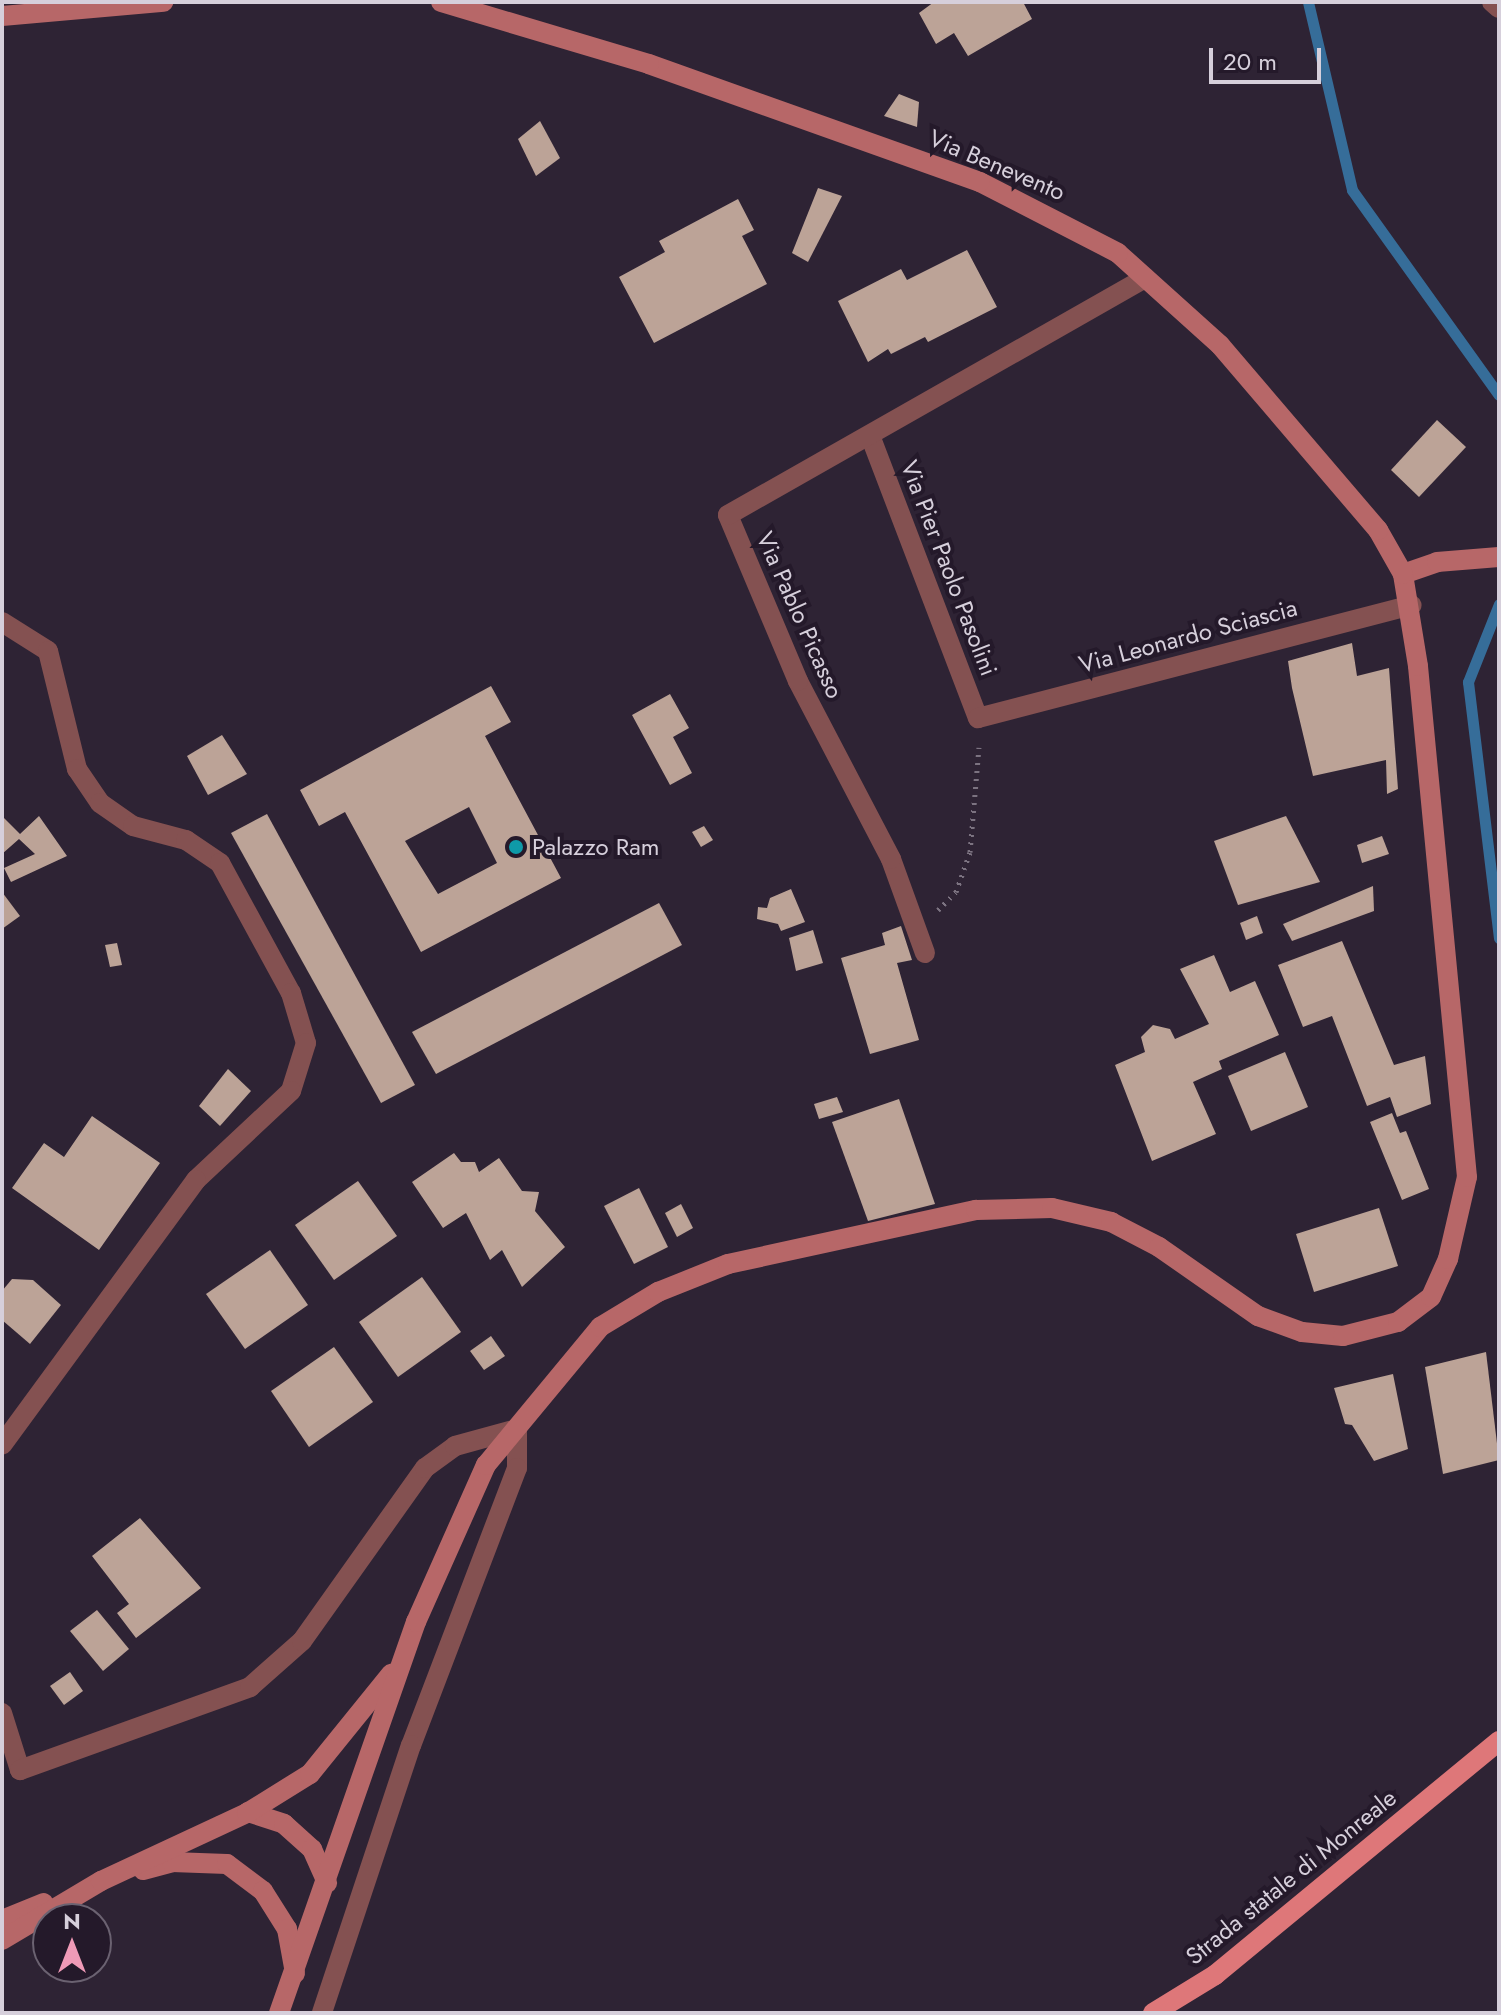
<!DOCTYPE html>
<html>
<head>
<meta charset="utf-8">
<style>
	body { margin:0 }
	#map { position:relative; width:1501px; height:2015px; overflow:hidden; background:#2e2334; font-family:Jost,sans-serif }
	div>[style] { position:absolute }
	.stream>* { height:11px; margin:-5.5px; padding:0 5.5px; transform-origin:5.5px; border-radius:5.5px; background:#366d99 }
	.building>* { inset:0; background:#bca397 }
	.path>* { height:5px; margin-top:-2.5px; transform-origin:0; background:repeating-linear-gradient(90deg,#7c7381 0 2px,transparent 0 8px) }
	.street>* { height:20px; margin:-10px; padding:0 10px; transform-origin:10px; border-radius:10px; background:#845151 }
	.secondary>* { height:20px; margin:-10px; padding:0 10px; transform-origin:10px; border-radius:10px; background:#b76768 }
	.primary>* { height:20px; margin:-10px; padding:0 10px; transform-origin:10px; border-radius:10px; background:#de7779 }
	.dots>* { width:22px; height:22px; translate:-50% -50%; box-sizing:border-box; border:4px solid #24192a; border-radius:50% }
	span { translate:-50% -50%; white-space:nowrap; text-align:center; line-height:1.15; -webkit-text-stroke:8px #24192a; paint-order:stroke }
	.street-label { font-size:24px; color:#d6cfdb }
	.poi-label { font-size:24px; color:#d6cfdb }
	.left { translate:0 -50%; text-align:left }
	.frame { position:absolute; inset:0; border:4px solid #d6cfdb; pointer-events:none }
	.north { position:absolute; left:32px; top:1903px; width:80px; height:80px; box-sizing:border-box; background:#24192a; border:2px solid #6b6271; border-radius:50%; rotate:0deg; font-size:22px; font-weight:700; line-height:32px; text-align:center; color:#d6cfdb }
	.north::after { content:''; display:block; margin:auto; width:28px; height:36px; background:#ef9ab7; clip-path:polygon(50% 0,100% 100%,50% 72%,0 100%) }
	.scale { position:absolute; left:1209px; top:48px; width:112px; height:36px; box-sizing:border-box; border:4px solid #d6cfdb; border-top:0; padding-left:10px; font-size:24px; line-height:28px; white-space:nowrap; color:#d6cfdb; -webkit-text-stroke:6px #24192a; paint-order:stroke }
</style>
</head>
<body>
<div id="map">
	<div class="stream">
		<div style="left:1308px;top:2px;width:193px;rotate:76.8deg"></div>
		<div style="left:1352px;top:190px;width:252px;rotate:54.4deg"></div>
		<div style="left:1499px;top:604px;width:84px;rotate:111.7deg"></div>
		<div style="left:1468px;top:682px;width:258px;rotate:83.1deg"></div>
	</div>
	<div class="building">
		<div style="clip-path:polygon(934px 2px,1023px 2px,1032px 19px,968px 56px,954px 33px,936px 44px,919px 13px)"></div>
		<div style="clip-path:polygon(899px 94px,919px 102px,917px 127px,884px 116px)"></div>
		<div style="clip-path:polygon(540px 121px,560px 158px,536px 176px,518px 139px)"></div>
		<div style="clip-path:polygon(818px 188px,842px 196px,808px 262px,792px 253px)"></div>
		<div style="clip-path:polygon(738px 199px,754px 230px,742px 236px,767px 284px,654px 343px,619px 277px,665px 252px,659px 241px)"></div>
		<div style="clip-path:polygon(967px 250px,997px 307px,928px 342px,925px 337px,891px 354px,888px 349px,868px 362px,838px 301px,901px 269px,907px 280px)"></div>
		<div style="clip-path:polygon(1437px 420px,1466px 447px,1419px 497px,1391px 470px)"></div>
		<div style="clip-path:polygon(1352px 643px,1357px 676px,1389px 668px,1398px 789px,1387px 794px,1386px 760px,1313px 776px,1292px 688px,1288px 661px)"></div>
		<div style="clip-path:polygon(evenodd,491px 686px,511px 722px,485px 736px,561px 878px,421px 952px,345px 812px,319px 826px,300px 790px,491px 686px,469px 807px,497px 863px,438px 894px,405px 841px,469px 807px)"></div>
		<div style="clip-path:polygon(670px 694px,689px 728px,673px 737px,692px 773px,670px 785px,632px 715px)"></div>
		<div style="clip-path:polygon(222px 735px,247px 774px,208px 795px,187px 756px)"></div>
		<div style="clip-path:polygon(267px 814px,415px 1085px,381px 1103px,231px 833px)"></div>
		<div style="clip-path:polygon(2px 816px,20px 834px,39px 816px,67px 856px,11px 882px,4px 868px,35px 854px,19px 839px,2px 854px)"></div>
		<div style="clip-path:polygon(1286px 816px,1320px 882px,1238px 905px,1214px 841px)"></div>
		<div style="clip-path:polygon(704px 826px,713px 840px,701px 847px,692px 832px)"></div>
		<div style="clip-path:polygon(1382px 836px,1389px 854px,1362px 863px,1357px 845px)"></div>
		<div style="clip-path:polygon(1373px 886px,1374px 911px,1292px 941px,1283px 924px)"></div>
		<div style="clip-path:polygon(791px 889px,805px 922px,781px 931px,778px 924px,757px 919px,758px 907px,767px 908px,770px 898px)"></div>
		<div style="clip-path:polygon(2px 892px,20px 916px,2px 929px)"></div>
		<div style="clip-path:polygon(659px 903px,682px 945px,436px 1074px,412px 1032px)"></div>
		<div style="clip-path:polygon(1257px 916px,1263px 933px,1246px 940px,1240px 923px)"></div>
		<div style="clip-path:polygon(901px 926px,912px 960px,897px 963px,919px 1040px,870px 1054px,841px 958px,885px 945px,882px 933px)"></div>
		<div style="clip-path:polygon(813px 930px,823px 963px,796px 971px,789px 938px)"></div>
		<div style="clip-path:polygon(1342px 941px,1394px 1065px,1425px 1056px,1431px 1104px,1397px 1117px,1390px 1097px,1367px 1106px,1332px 1016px,1303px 1027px,1278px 965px)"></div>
		<div style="clip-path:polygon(117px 943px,122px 965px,110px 967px,105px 945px)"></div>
		<div style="clip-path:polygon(1214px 955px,1230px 992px,1255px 981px,1279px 1035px,1219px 1061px,1222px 1069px,1193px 1082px,1216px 1134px,1152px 1161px,1115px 1065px,1145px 1052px,1141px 1037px,1153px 1025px,1170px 1029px,1175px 1039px,1209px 1024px,1180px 969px)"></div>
		<div style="clip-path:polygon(1285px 1052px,1308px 1107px,1251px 1131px,1228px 1076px)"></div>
		<div style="clip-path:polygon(228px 1069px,251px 1091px,220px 1126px,199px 1106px)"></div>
		<div style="clip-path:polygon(837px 1097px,843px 1112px,819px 1119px,814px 1104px)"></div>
		<div style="clip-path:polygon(899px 1099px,935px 1204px,868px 1221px,832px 1122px)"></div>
		<div style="clip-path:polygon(1392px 1113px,1400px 1133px,1406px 1131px,1429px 1189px,1402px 1200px,1370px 1122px)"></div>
		<div style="clip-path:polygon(92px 1116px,160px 1163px,99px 1250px,12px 1188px,44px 1143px,64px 1157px)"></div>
		<div style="clip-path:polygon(454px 1153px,461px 1162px,475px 1162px,479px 1172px,499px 1158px,522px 1191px,539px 1192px,535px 1211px,565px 1247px,522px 1287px,502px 1250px,490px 1260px,466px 1213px,443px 1228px,412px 1182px)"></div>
		<div style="clip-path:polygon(358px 1181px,397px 1236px,334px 1280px,295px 1225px)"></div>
		<div style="clip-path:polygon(639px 1188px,668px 1247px,634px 1264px,604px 1206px)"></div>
		<div style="clip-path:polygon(681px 1204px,693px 1228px,677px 1237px,665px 1213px)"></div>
		<div style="clip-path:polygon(1379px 1208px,1398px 1266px,1314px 1292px,1296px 1234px)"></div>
		<div style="clip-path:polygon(270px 1250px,308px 1305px,245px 1349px,206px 1294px)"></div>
		<div style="clip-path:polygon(422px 1277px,461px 1332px,398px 1377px,359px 1322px)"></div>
		<div style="clip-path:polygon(12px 1279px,33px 1280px,61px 1305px,30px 1344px,2px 1320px,2px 1291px)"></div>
		<div style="clip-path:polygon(491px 1336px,505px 1356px,484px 1370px,470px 1351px)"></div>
		<div style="clip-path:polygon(334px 1347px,373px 1402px,309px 1447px,271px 1391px)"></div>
		<div style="clip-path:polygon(1486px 1352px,1499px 1460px,1443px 1474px,1425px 1367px)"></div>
		<div style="clip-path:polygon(1393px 1374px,1408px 1449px,1374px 1461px,1352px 1425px,1345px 1424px,1334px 1388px)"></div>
		<div style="clip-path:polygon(140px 1518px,201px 1588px,136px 1638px,117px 1613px,129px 1604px,92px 1556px)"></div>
		<div style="clip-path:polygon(97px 1610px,129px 1649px,103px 1671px,70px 1631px)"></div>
		<div style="clip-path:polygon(70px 1672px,83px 1691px,64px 1705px,50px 1686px)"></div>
	</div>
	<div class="path">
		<div style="left:938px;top:910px;width:25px;rotate:-45deg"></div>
		<div style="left:956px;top:892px;width:42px;rotate:-70.7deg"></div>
		<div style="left:970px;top:852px;width:105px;rotate:-85.1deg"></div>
	</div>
	<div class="street">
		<div style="left:1492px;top:2px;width:9px;rotate:41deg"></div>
		<div style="left:871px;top:438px;width:300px;rotate:69.1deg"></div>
		<div style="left:978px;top:718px;width:448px;rotate:-14.6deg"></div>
		<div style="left:2px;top:622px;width:54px;rotate:32.2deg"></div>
		<div style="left:48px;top:651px;width:122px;rotate:76.2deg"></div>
		<div style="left:77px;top:769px;width:41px;rotate:55.9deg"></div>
		<div style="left:100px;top:803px;width:40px;rotate:34.9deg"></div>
		<div style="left:133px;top:826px;width:55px;rotate:14.8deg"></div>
		<div style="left:186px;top:840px;width:41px;rotate:34.1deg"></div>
		<div style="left:220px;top:863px;width:148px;rotate:61.4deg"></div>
		<div style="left:291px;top:993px;width:52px;rotate:73.3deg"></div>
		<div style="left:306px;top:1043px;width:50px;rotate:107.4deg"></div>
		<div style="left:291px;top:1091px;width:130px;rotate:136.9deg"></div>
		<div style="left:196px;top:1180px;width:328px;rotate:126.2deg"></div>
		<div style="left:925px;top:953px;width:100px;rotate:-109.9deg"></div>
		<div style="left:891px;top:859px;width:201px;rotate:-117.6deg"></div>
		<div style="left:798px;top:681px;width:180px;rotate:-112.9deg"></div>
		<div style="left:728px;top:515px;width:480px;rotate:-29.6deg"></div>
		<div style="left:2px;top:1713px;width:60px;rotate:72.5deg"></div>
		<div style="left:20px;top:1770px;width:245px;rotate:-19.8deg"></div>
		<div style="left:250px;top:1687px;width:69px;rotate:-41.5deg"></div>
		<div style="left:302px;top:1641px;width:212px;rotate:-54.6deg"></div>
		<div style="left:425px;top:1468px;width:37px;rotate:-36deg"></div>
		<div style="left:455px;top:1446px;width:64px;rotate:-15.3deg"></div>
		<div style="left:517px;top:1429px;width:39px;rotate:90deg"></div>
		<div style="left:517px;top:1468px;width:297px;rotate:110.9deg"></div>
		<div style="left:411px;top:1745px;width:282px;rotate:108.4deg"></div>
	</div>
	<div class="secondary">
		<div style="left:2px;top:16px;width:162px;rotate:-5deg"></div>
		<div style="left:1403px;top:574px;width:36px;rotate:-19deg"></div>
		<div style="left:1437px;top:562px;width:62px;rotate:-4.6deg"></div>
		<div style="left:248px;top:1812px;width:38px;rotate:18deg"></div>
		<div style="left:284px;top:1824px;width:38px;rotate:42deg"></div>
		<div style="left:312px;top:1849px;width:37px;rotate:66deg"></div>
		<div style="left:143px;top:1870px;width:30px;rotate:-15deg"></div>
		<div style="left:172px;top:1862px;width:55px;rotate:2.1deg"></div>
		<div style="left:227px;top:1864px;width:45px;rotate:36.9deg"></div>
		<div style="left:263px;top:1891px;width:45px;rotate:57.7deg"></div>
		<div style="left:287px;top:1929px;width:45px;rotate:79.7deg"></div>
		<div style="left:2px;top:1920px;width:45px;rotate:-22deg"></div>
		<div style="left:2px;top:1940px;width:115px;rotate:-30.8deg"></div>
		<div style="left:101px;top:1881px;width:161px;rotate:-25deg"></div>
		<div style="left:247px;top:1813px;width:74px;rotate:-31.8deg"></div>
		<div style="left:310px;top:1774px;width:129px;rotate:-51deg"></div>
		<div style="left:279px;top:2013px;width:414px;rotate:-70.7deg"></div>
		<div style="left:416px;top:1622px;width:172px;rotate:-66deg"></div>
		<div style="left:486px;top:1465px;width:179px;rotate:-50.4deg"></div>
		<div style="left:600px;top:1327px;width:68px;rotate:-31.1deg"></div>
		<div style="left:658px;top:1292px;width:75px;rotate:-21.8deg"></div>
		<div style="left:728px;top:1264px;width:254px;rotate:-12.3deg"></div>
		<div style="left:976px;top:1210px;width:76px;rotate:-1.5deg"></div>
		<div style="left:1052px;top:1208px;width:61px;rotate:13.3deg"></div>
		<div style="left:1111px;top:1222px;width:54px;rotate:27.5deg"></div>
		<div style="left:1159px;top:1247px;width:121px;rotate:34.9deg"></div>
		<div style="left:1258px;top:1316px;width:47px;rotate:20deg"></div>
		<div style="left:1302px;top:1332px;width:41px;rotate:5.6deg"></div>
		<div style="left:1343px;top:1336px;width:57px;rotate:-14.3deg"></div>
		<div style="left:1398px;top:1322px;width:41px;rotate:-37.1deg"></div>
		<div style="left:1431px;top:1297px;width:42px;rotate:-65.9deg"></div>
		<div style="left:1448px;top:1259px;width:84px;rotate:-77deg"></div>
		<div style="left:1467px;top:1177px;width:513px;rotate:-95.48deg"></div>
		<div style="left:1418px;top:666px;width:93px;rotate:-99.3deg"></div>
		<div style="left:1403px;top:574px;width:51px;rotate:-119.6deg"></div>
		<div style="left:1378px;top:530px;width:243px;rotate:-130.5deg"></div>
		<div style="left:1220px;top:345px;width:137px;rotate:-138deg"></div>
		<div style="left:1118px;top:253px;width:155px;rotate:-152.8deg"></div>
		<div style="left:980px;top:182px;width:351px;rotate:-160.4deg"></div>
		<div style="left:649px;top:64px;width:217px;rotate:-163.4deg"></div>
	</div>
	<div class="primary">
		<div style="left:1153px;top:2013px;width:73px;rotate:-31.5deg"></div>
		<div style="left:1215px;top:1975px;width:368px;rotate:-39.5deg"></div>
	</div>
	<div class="dots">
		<div style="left:516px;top:847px;background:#0f9aa8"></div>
	</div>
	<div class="street-label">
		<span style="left:997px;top:165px;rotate:23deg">Via Benevento</span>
		<span style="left:949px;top:568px;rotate:69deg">Via Pier Paolo Pasolini</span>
		<span style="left:800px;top:615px;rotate:66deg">Via Pablo Picasso</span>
		<span style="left:1188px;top:636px;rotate:-15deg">Via Leonardo Sciascia</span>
		<span style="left:1291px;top:1877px;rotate:-39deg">Strada statale di Monreale</span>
	</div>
	<div class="poi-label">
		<span class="left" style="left:532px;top:847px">Palazzo Ram</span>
	</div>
	<div class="frame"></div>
	<div class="north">N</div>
	<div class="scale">20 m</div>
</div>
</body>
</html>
